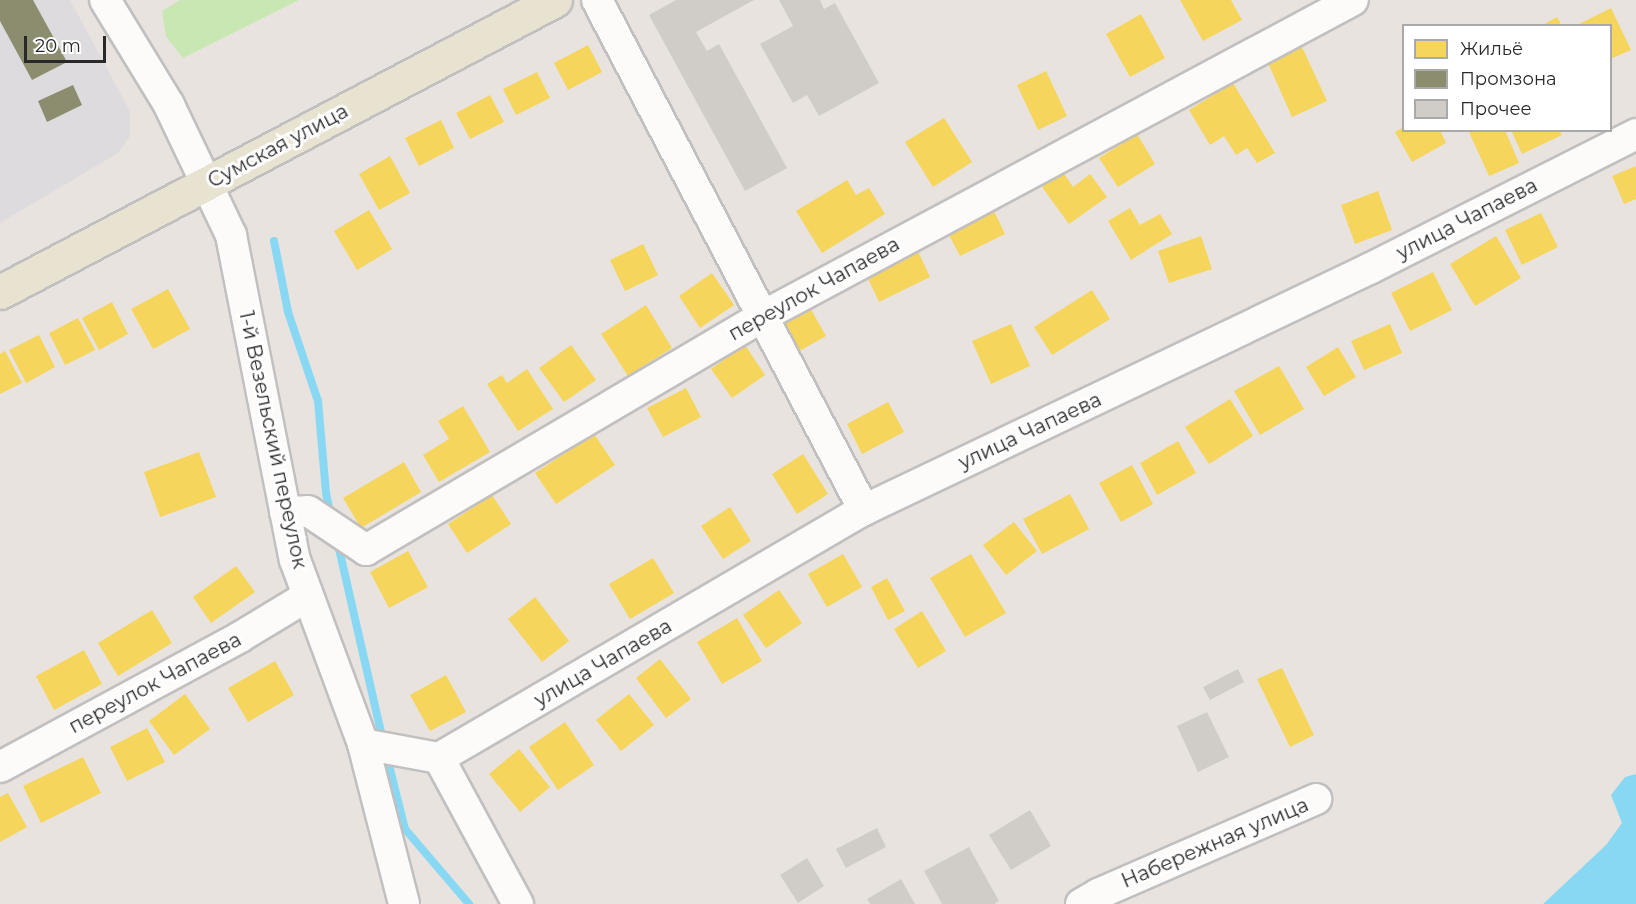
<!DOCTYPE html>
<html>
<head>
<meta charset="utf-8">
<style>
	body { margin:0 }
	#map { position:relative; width:1636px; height:904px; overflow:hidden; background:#e8e3de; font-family:Montserrat,sans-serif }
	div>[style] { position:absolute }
	.industrial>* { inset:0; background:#dedbde }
	.green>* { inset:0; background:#c9e7b3 }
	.water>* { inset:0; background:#89d8f3 }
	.homes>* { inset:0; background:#f6d55c }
	.industry>* { inset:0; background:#8c8c6e }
	.stream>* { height:8px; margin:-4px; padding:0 4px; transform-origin:4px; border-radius:4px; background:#89d8f3 }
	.building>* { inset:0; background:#d0cdc9 }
	.roads { filter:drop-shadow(2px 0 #c1bfc0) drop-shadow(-2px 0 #c1bfc0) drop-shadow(0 2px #c1bfc0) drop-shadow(0 -2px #c1bfc0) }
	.street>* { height:30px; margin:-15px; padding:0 15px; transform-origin:15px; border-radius:15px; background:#fcfbfa }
	.primary>* { height:33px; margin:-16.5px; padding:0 16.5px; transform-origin:16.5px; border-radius:16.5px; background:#e8e2d1 }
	span { translate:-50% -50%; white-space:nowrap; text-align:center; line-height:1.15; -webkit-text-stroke:6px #fff; paint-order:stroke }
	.street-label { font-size:20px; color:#292929 }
	.legend { position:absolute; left:1402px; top:24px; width:210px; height:108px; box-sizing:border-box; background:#fff; border:2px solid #a9a9a9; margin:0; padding:8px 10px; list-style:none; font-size:18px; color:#292929 }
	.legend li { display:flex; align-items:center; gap:12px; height:30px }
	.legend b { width:30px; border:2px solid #a9a9a9 }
	.scale { position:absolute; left:24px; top:36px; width:82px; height:27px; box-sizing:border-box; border:3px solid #292929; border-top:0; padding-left:8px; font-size:18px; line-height:21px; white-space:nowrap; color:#292929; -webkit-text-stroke:4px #fff; paint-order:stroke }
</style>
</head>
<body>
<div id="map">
	<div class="industrial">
		<div style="clip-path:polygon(0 0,70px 0,130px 111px,130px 136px,118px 153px,0 223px)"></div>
	</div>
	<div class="green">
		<div style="clip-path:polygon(180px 0,299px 0,183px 58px,166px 37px,162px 11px)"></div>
	</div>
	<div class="water">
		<div style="clip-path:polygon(1636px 774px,1636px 904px,1543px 904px,1606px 845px,1622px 823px,1611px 795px,1625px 777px)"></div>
	</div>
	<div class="homes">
		<div style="clip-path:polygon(1180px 0,1231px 0,1242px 20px,1203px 41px)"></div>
		<div style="clip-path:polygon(1611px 8px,1631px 50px,1610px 59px,1610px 26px,1575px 26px)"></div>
		<div style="clip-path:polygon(1141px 14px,1165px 58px,1130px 77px,1106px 34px)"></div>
		<div style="clip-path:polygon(1557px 17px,1562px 26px,1541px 26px)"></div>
		<div style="clip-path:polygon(588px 45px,602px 72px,568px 90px,554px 63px)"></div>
		<div style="clip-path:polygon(1302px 47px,1327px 101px,1292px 117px,1268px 63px)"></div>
		<div style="clip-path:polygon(1046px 71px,1067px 116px,1038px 130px,1017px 85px)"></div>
		<div style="clip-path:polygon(537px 72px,550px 98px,516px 115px,503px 89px)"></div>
		<div style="clip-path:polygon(1233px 83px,1275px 153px,1257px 163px,1247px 148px,1236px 155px,1224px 136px,1210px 145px,1189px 110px)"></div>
		<div style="clip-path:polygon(490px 95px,504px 122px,470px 139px,456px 113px)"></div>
		<div style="clip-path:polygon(944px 118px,972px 162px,933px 187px,905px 142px)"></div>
		<div style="clip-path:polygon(441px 120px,454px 148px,419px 166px,405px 138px)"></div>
		<div style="clip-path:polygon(1404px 127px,1404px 130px,1440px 130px,1446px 143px,1412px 162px,1395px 132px)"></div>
		<div style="clip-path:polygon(1468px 130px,1505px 130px,1519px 163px,1489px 176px)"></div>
		<div style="clip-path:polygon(1511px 130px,1559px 130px,1562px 135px,1522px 154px)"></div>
		<div style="clip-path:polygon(1137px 134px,1155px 164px,1118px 187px,1099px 158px)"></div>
		<div style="clip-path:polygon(390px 156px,410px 193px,379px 210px,359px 174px)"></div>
		<div style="clip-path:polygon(1636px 166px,1636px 199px,1624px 204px,1612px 176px)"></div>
		<div style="clip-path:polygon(1063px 172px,1073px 187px,1090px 174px,1107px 197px,1069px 224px,1042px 187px)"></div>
		<div style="clip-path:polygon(847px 180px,856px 195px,869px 188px,885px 214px,822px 253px,796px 211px)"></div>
		<div style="clip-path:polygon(1378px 191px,1392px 230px,1355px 244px,1341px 205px)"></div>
		<div style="clip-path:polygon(1130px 208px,1140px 225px,1160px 214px,1172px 234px,1131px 260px,1108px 221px)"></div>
		<div style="clip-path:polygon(993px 209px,1005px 234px,960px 256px,947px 231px)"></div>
		<div style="clip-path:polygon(369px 210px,392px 249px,357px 270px,334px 231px)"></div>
		<div style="clip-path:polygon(1541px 213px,1558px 247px,1522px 265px,1505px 230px)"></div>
		<div style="clip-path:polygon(1201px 236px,1212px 269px,1169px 283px,1158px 251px)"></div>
		<div style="clip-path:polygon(1496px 236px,1521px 278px,1475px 306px,1450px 264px)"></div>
		<div style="clip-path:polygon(643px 244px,658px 275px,625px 291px,610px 260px)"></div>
		<div style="clip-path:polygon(916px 247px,930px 277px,879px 302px,865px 272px)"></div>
		<div style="clip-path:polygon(1433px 272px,1452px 310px,1410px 331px,1391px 293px)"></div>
		<div style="clip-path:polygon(712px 273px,734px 305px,700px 328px,679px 296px)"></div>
		<div style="clip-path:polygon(168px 289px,190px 329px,153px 349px,131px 309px)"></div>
		<div style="clip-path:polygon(1092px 290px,1110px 319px,1052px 355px,1034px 327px)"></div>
		<div style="clip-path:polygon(112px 302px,128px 334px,99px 350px,82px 318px)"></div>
		<div style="clip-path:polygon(646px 305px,672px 348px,628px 376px,601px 334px)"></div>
		<div style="clip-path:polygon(809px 306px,826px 336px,796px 353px,779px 323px)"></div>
		<div style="clip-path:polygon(78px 318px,95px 350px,65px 365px,49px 333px)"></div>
		<div style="clip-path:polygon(1011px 324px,1030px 366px,991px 384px,972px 341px)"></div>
		<div style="clip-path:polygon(1390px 324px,1402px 353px,1364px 370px,1351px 341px)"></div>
		<div style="clip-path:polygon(39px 335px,55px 367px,26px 383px,9px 350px)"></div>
		<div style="clip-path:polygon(571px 345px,596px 380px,564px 402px,539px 368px)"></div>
		<div style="clip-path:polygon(745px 345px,765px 375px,732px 398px,711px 369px)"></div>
		<div style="clip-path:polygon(1338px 347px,1356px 377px,1324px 396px,1306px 367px)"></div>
		<div style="clip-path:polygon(5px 351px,22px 383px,0 394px,0 354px)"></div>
		<div style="clip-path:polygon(1279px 366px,1304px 409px,1260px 435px,1234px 391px)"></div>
		<div style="clip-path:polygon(527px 369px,553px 409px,518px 431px,487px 384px,502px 375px,507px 383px)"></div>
		<div style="clip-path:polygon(686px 388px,701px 417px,663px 437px,647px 408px)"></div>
		<div style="clip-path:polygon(1230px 399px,1253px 436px,1209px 464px,1185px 427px)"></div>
		<div style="clip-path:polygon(888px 402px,904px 432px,862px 454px,847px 424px)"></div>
		<div style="clip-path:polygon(463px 406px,490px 452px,439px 482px,423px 455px,449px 439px,438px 421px)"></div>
		<div style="clip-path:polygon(594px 434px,615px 465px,556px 504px,535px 473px)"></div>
		<div style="clip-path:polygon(1178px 441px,1196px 473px,1157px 495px,1140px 463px)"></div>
		<div style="clip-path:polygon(199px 452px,216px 497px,160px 517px,144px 472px)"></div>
		<div style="clip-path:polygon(803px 454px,828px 494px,797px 514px,772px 474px)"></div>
		<div style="clip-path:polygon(404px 462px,421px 492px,361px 528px,343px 498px)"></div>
		<div style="clip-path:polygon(1132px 465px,1153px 504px,1121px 522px,1099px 483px)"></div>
		<div style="clip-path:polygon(1070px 494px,1089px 529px,1042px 554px,1023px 519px)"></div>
		<div style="clip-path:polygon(492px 495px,511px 524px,467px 553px,448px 524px)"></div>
		<div style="clip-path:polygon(730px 507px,751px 541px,723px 559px,701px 526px)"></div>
		<div style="clip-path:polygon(1014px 522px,1037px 551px,1006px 575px,983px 545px)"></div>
		<div style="clip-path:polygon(408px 551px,428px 587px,389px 608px,370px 572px)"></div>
		<div style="clip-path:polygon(843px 554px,862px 587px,827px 607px,808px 574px)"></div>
		<div style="clip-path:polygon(971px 554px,1006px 613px,965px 637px,930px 578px)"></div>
		<div style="clip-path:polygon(653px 558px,674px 593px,630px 619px,609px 584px)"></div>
		<div style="clip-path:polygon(236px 566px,255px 592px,211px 623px,193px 597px)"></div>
		<div style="clip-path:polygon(887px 578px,905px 611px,888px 620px,871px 587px)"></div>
		<div style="clip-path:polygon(779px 590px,802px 623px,766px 648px,743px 615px)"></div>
		<div style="clip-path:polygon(535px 597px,569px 641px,542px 662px,508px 619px)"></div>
		<div style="clip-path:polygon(152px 610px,172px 643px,118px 676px,98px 643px)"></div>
		<div style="clip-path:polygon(922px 611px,946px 651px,918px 668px,894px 629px)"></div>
		<div style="clip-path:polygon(737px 618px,762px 661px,722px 684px,697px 642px)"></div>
		<div style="clip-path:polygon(84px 650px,102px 684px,54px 710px,36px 676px)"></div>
		<div style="clip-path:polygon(660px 659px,691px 699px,666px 718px,636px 678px)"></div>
		<div style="clip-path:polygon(275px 661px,294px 695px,248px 722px,228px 688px)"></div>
		<div style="clip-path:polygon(1282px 668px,1314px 735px,1290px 747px,1257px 679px)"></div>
		<div style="clip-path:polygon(446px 675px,466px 712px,430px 731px,410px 695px)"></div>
		<div style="clip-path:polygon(185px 694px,210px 729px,174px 755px,149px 721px)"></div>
		<div style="clip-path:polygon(629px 694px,654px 725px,621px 751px,596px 720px)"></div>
		<div style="clip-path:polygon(565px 722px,594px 765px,558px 790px,529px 747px)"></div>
		<div style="clip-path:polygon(147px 728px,165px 762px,127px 781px,110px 747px)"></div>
		<div style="clip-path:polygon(519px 749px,550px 787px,520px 812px,489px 774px)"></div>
		<div style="clip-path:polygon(83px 757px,101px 793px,41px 823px,23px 786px)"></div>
		<div style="clip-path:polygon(8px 793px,27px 827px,0 842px,0 797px)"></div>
	</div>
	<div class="industry">
		<div style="clip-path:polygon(0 0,33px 0,67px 62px,32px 80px,0 21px)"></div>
		<div style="clip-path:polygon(73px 85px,82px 105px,47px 122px,38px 101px)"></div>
	</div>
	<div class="stream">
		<div style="left:274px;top:241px;width:72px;rotate:78.8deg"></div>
		<div style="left:288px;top:312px;width:94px;rotate:71.4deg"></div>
		<div style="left:318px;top:401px;width:92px;rotate:85deg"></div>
		<div style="left:326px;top:493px;width:24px;rotate:78deg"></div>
		<div style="left:337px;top:540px;width:206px;rotate:77.1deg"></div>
		<div style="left:386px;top:753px;width:78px;rotate:76deg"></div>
		<div style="left:405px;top:829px;width:99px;rotate:49.5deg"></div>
	</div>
	<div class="building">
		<div style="clip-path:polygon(676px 0,754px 0,696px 32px,707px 51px,719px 44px,787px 168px,745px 191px,649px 15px)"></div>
		<div style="clip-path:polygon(779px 0,820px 0,824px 9px,835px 3px,879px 83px,819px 116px,807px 95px,793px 103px,760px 44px,793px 26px)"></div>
		<div style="clip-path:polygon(1238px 669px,1244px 682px,1210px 700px,1203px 687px)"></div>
		<div style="clip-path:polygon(1207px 712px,1229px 757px,1198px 772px,1177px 726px)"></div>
		<div style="clip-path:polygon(1030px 810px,1051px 846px,1011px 870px,989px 835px)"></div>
		<div style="clip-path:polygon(877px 828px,886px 847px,846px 868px,836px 849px)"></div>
		<div style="clip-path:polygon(969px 847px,999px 901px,994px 904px,942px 904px,924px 871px)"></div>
		<div style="clip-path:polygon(807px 858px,824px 886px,798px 903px,780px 875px)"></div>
		<div style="clip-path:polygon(901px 879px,915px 904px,870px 904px,867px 899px)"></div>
	</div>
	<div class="roads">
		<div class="street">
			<div style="left:105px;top:0;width:123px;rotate:58.6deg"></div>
			<div style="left:169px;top:105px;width:144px;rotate:64.5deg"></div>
			<div style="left:231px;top:235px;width:331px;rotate:78.9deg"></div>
			<div style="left:295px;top:560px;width:196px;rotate:69.7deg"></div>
			<div style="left:363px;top:744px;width:165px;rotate:75.6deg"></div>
			<div style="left:597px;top:0;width:576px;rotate:62.37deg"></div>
			<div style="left:285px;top:512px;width:23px;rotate:-2deg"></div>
			<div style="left:308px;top:511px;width:70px;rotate:33.9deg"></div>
			<div style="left:366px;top:550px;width:461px;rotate:-30.5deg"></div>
			<div style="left:763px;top:316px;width:669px;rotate:-28.17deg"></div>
			<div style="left:363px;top:744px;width:77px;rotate:10.4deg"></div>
			<div style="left:439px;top:758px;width:492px;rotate:-30.3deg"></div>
			<div style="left:864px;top:510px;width:562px;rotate:-25.52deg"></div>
			<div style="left:1371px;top:268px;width:297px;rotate:-26.8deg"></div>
			<div style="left:439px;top:758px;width:166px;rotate:61.6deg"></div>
			<div style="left:0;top:767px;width:273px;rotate:-28.4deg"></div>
			<div style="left:240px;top:637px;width:79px;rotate:-31.1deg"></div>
			<div style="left:1081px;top:904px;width:20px;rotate:-30deg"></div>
			<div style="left:1098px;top:894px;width:238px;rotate:-23.5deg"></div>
		</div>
		<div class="primary">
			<div style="left:0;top:292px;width:627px;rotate:-27.75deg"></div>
		</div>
	</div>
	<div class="street-label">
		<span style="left:278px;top:146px;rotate:-28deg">Сумская улица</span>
		<span style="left:1467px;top:219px;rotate:-27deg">улица Чапаева</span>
		<span style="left:814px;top:289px;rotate:-29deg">переулок Чапаева</span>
		<span style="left:1030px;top:431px;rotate:-25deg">улица Чапаева</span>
		<span style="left:273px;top:440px;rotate:78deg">1-й Везельский переулок</span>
		<span style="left:603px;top:663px;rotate:-30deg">улица Чапаева</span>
		<span style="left:155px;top:683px;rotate:-28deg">переулок Чапаева</span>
		<span style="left:1215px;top:843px;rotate:-23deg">Набережная улица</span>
	</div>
	<ul class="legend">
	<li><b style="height:16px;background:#f6d55c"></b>Жильё</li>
	<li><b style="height:16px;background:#8c8c6e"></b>Промзона</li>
	<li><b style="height:16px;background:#d0cdc9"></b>Прочее</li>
	</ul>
	<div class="scale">20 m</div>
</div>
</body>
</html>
